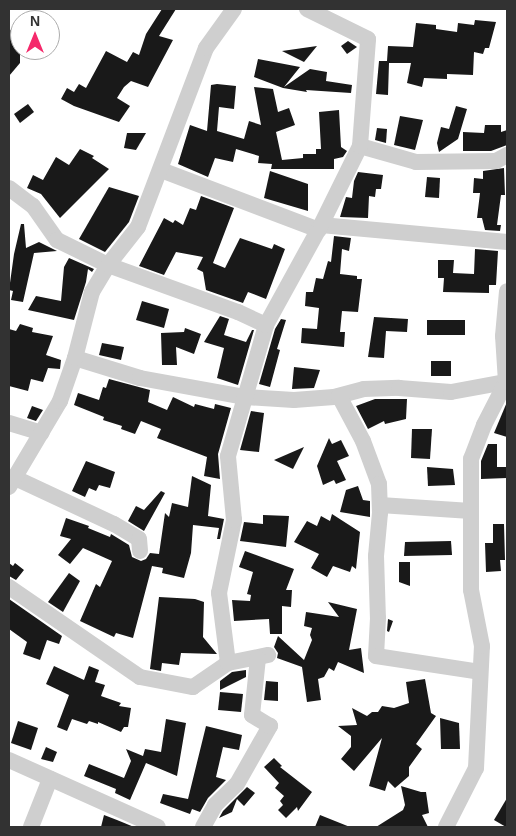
<!DOCTYPE html>
<html>
<head>
<meta charset="utf-8">
<style>
	body { margin:0 }
	#map { position:relative; width:516px; height:836px; overflow:hidden; background:#fff; font-family:Arial,sans-serif }
	div>[style] { position:absolute }
	.building>* { inset:0; background:#191919 }
	.street>* { height:16px; margin:-8px; padding:0 8px; transform-origin:8px; border-radius:8px; background:#cfcfcf }
	span { translate:-50% -50%; white-space:nowrap; text-align:center; line-height:1.15; -webkit-text-stroke:5px #fff; paint-order:stroke }
	.frame { position:absolute; inset:0; border:10px solid #323232; pointer-events:none }
	.north { position:absolute; left:10px; top:10px; width:50px; height:50px; box-sizing:border-box; background:#fff; border:1px solid #adadad; border-radius:50%; rotate:0deg; font-size:14px; font-weight:700; line-height:20px; text-align:center; color:#323232 }
	.north::after { content:''; display:block; margin:auto; width:18px; height:22px; background:#f5296b; clip-path:polygon(50% 0,100% 100%,50% 72%,0 100%) }
</style>
</head>
<body>
<div id="map">
	<div class="building">
		<div style="clip-path:polygon(162px 9px,176px 9px,159px 36px,173px 40px,148px 87px,131px 81px,124px 87px,117px 98px,130px 106px,119px 122px,74px 106px,61px 99px,67px 88px,74px 92px,79px 84px,86px 88px,106px 51px,127px 62px,133px 52px,139px 55px,146px 34px)"></div>
		<div style="clip-path:polygon(475px 20px,496px 22px,489px 48px,485px 48px,483px 54px,474px 52px,473px 75px,447px 74px,447px 79px,424px 78px,422px 87px,407px 83px,411px 63px,389px 63px,388px 95px,376px 94px,379px 61px,387px 61px,388px 46px,413px 47px,416px 23px,436px 25px,436px 29px,457px 32px,458px 23px,474px 25px)"></div>
		<div style="clip-path:polygon(14px 26px,20px 31px,20px 63px,9px 76px,9px 32px)"></div>
		<div style="clip-path:polygon(348px 41px,357px 47px,347px 54px,341px 46px)"></div>
		<div style="clip-path:polygon(317px 46px,304px 62px,282px 51px)"></div>
		<div style="clip-path:polygon(258px 59px,300px 67px,284px 87px,310px 69px,327px 72px,326px 81px,352px 85px,351px 93px,306px 90px,307px 92px,283px 88px,254px 77px)"></div>
		<div style="clip-path:polygon(217px 84px,236px 86px,234px 109px,219px 107px,217px 131px,244px 139px,249px 121px,261px 125px,254px 87px,273px 89px,278px 112px,289px 108px,295px 125px,276px 132px,282px 160px,303px 158px,303px 154px,316px 154px,316px 149px,321px 149px,319px 112px,339px 110px,341px 147px,347px 151px,343px 157px,334px 159px,334px 169px,271px 169px,272px 164px,258px 163px,259px 156px,236px 149px,233px 162px,215px 158px,208px 177px,178px 164px,190px 125px,207px 131px,211px 85px)"></div>
		<div style="clip-path:polygon(28px 104px,34px 112px,20px 123px,14px 114px)"></div>
		<div style="clip-path:polygon(456px 106px,467px 109px,458px 139px,439px 152px,437px 143px,441px 127px,449px 129px)"></div>
		<div style="clip-path:polygon(400px 116px,423px 120px,415px 150px,394px 145px)"></div>
		<div style="clip-path:polygon(485px 125px,501px 125px,501px 132px,507px 130px,507px 145px,491px 151px,463px 151px,463px 132px,484px 133px)"></div>
		<div style="clip-path:polygon(377px 128px,387px 129px,386px 143px,375px 140px)"></div>
		<div style="clip-path:polygon(127px 133px,146px 133px,136px 150px,124px 148px)"></div>
		<div style="clip-path:polygon(80px 149px,94px 156px,92px 158px,109px 169px,60px 218px,41px 194px,27px 188px,33px 175px,43px 180px,56px 157px,69px 165px)"></div>
		<div style="clip-path:polygon(504px 168px,505px 195px,501px 195px,497px 225px,501px 225px,500px 231px,485px 230px,482px 218px,477px 218px,480px 193px,473px 193px,474px 178px,483px 179px,483px 171px)"></div>
		<div style="clip-path:polygon(270px 171px,308px 184px,308px 211px,264px 198px)"></div>
		<div style="clip-path:polygon(358px 172px,383px 175px,381px 189px,376px 189px,375px 197px,369px 196px,368px 218px,340px 217px,346px 197px,352px 198px,354px 181px)"></div>
		<div style="clip-path:polygon(427px 177px,440px 178px,439px 198px,425px 197px)"></div>
		<div style="clip-path:polygon(109px 187px,139px 196px,129px 222px,105px 252px,79px 239px)"></div>
		<div style="clip-path:polygon(201px 196px,234px 208px,213px 263px,225px 268px,240px 238px,272px 249px,274px 244px,285px 249px,266px 299px,248px 292px,243px 303px,206px 290px,203px 272px,197px 269px,203px 257px,176px 252px,164px 275px,139px 266px,164px 218px,173px 223px,175px 220px,183px 225px,190px 208px,196px 210px)"></div>
		<div style="clip-path:polygon(21px 224px,24px 224px,26px 248px,39px 242px,57px 251px,34px 253px,23px 302px,11px 300px,13px 291px,9px 290px,14px 254px)"></div>
		<div style="clip-path:polygon(334px 236px,351px 238px,349px 251px,342px 249px,340px 274px,357px 276px,357px 279px,362px 279px,358px 312px,342px 311px,340px 332px,345px 332px,344px 347px,301px 343px,302px 328px,317px 329px,319px 308px,305px 306px,306px 292px,313px 292px,316px 278px,323px 279px,328px 261px,331px 262px)"></div>
		<div style="clip-path:polygon(475px 249px,498px 251px,496px 285px,489px 285px,489px 293px,443px 292px,444px 278px,438px 278px,438px 260px,454px 260px,453px 273px,474px 274px)"></div>
		<div style="clip-path:polygon(69px 258px,94px 269px,92px 272px,88px 269px,86px 282px,74px 320px,28px 310px,36px 296px,61px 301px,64px 267px)"></div>
		<div style="clip-path:polygon(142px 301px,169px 309px,164px 328px,136px 320px)"></div>
		<div style="clip-path:polygon(220px 316px,229px 319px,224px 335px,246px 342px,252px 330px,254px 330px,238px 385px,217px 378px,224px 348px,204px 342px)"></div>
		<div style="clip-path:polygon(374px 317px,408px 319px,407px 332px,386px 331px,384px 358px,368px 357px)"></div>
		<div style="clip-path:polygon(281px 319px,286px 320px,277px 349px,280px 350px,270px 387px,259px 384px,275px 329px)"></div>
		<div style="clip-path:polygon(427px 320px,465px 320px,465px 335px,427px 335px)"></div>
		<div style="clip-path:polygon(20px 324px,33px 328px,32px 332px,53px 336px,46px 355px,61px 360px,60px 369px,48px 368px,43px 382px,31px 379px,28px 391px,9px 386px,9px 329px,16px 331px)"></div>
		<div style="clip-path:polygon(185px 328px,201px 334px,194px 354px,176px 347px,177px 365px,162px 365px,161px 333px,184px 332px)"></div>
		<div style="clip-path:polygon(102px 343px,124px 347px,121px 360px,99px 355px)"></div>
		<div style="clip-path:polygon(431px 361px,451px 361px,451px 376px,431px 376px)"></div>
		<div style="clip-path:polygon(294px 367px,320px 370px,314px 388px,292px 389px)"></div>
		<div style="clip-path:polygon(109px 379px,150px 390px,148px 402px,167px 410px,173px 397px,194px 407px,195px 404px,214px 409px,215px 404px,231px 408px,218px 454px,220px 479px,204px 476px,207px 457px,157px 438px,161px 429px,141px 421px,135px 434px,121px 429px,122px 426px,103px 420px,104px 417px,74px 405px,78px 393px,99px 400px,103px 387px,106px 388px)"></div>
		<div style="clip-path:polygon(375px 399px,407px 399px,406px 419px,385px 424px,384px 421px,368px 429px,356px 406px)"></div>
		<div style="clip-path:polygon(507px 402px,507px 437px,494px 433px)"></div>
		<div style="clip-path:polygon(32px 406px,43px 410px,36px 421px,27px 418px)"></div>
		<div style="clip-path:polygon(251px 411px,264px 413px,259px 452px,240px 450px)"></div>
		<div style="clip-path:polygon(412px 429px,432px 429px,430px 459px,411px 458px)"></div>
		<div style="clip-path:polygon(329px 438px,332px 444px,341px 440px,349px 456px,337px 461px,346px 480px,336px 484px,334px 480px,323px 485px,317px 466px)"></div>
		<div style="clip-path:polygon(488px 444px,497px 444px,497px 467px,506px 467px,507px 478px,481px 479px,481px 461px)"></div>
		<div style="clip-path:polygon(304px 447px,293px 469px,274px 460px)"></div>
		<div style="clip-path:polygon(86px 461px,115px 472px,110px 488px,99px 485px,96px 491px,89px 488px,85px 497px,72px 491px)"></div>
		<div style="clip-path:polygon(427px 467px,453px 469px,455px 485px,428px 486px)"></div>
		<div style="clip-path:polygon(192px 476px,211px 485px,208px 516px,224px 519px,220px 539px,217px 539px,219px 528px,193px 525px,191px 553px,184px 578px,162px 573px,163px 568px,152px 566px,133px 638px,116px 633px,114px 637px,80px 621px,96px 584px,100px 587px,112px 561px,83px 548px,70px 564px,58px 555px,71px 539px,60px 536px,66px 518px,89px 526px,88px 528px,110px 537px,111px 534px,129px 545px,132px 557px,141px 561px,146px 559px,150px 553px,159px 554px,165px 513px,169px 517px,172px 503px,188px 507px)"></div>
		<div style="clip-path:polygon(358px 486px,363px 500px,370px 501px,370px 517px,340px 512px,346px 490px)"></div>
		<div style="clip-path:polygon(161px 491px,165px 493px,144px 531px,128px 521px,136px 506px,144px 510px)"></div>
		<div style="clip-path:polygon(332px 514px,360px 532px,356px 569px,352px 566px,350px 572px,333px 566px,327px 577px,311px 568px,319px 554px,294px 542px,307px 521px,317px 526px,321px 516px,330px 521px)"></div>
		<div style="clip-path:polygon(263px 515px,289px 516px,286px 547px,240px 541px,244px 522px,263px 524px)"></div>
		<div style="clip-path:polygon(493px 524px,504px 524px,505px 560px,500px 560px,501px 571px,486px 572px,485px 543px,493px 543px)"></div>
		<div style="clip-path:polygon(451px 541px,452px 555px,404px 556px,405px 542px)"></div>
		<div style="clip-path:polygon(245px 551px,294px 569px,286px 590px,292px 590px,291px 607px,282px 606px,282px 634px,270px 634px,269px 619px,234px 621px,232px 600px,250px 601px,251px 595px,247px 594px,253px 572px,239px 567px)"></div>
		<div style="clip-path:polygon(399px 562px,410px 562px,410px 586px,399px 582px)"></div>
		<div style="clip-path:polygon(9px 563px,13px 566px,15px 563px,24px 570px,16px 580px,9px 576px)"></div>
		<div style="clip-path:polygon(69px 573px,80px 581px,63px 612px,48px 602px)"></div>
		<div style="clip-path:polygon(159px 597px,195px 599px,204px 602px,203px 637px,217px 654px,181px 653px,179px 665px,162px 663px,161px 671px,150px 669px)"></div>
		<div style="clip-path:polygon(9px 599px,62px 636px,59px 644px,47px 640px,40px 660px,23px 654px,27px 642px,9px 629px)"></div>
		<div style="clip-path:polygon(328px 602px,357px 609px,349px 650px,361px 648px,364px 673px,338px 662px,334px 671px,329px 668px,324px 677px,318px 679px,321px 700px,307px 702px,302px 667px,277px 658px,278px 653px,274px 647px,278px 636px,304px 660px,312px 640px,310px 635px,312px 628px,304px 626px,306px 612px,339px 617px)"></div>
		<div style="clip-path:polygon(388px 619px,393px 621px,389px 632px,387px 631px)"></div>
		<div style="clip-path:polygon(54px 666px,84px 680px,89px 666px,99px 670px,95px 682px,105px 685px,101px 696px,121px 703px,119px 706px,131px 708px,128px 727px,124px 727px,121px 732px,98px 722px,98px 724px,89px 721px,87px 724px,72px 719px,67px 731px,57px 727px,69px 695px,46px 684px)"></div>
		<div style="clip-path:polygon(246px 670px,246px 677px,220px 690px,220px 681px,232px 672px)"></div>
		<div style="clip-path:polygon(425px 679px,431px 713px,436px 716px,416px 744px,422px 749px,409px 767px,409px 776px,395px 788px,388px 781px,385px 791px,369px 786px,382px 738px,354px 771px,341px 759px,351px 747px,351px 736px,338px 726px,357px 725px,352px 708px,367px 716px,372px 712px,378px 712px,382px 706px,394px 708px,409px 703px,406px 682px)"></div>
		<div style="clip-path:polygon(266px 681px,278px 682px,278px 701px,264px 700px)"></div>
		<div style="clip-path:polygon(220px 692px,243px 694px,241px 712px,218px 710px)"></div>
		<div style="clip-path:polygon(440px 718px,459px 723px,460px 749px,441px 749px)"></div>
		<div style="clip-path:polygon(166px 719px,186px 723px,177px 776px,146px 763px,130px 800px,115px 793px,116px 789px,84px 776px,89px 764px,124px 778px,131px 761px,126px 749px,143px 756px,145px 749px,161px 752px)"></div>
		<div style="clip-path:polygon(18px 721px,38px 728px,31px 750px,11px 743px)"></div>
		<div style="clip-path:polygon(206px 726px,242px 735px,239px 750px,223px 747px,216px 777px,226px 780px,208px 798px,200px 812px,192px 809px,190px 814px,160px 803px,163px 794px,188px 799px)"></div>
		<div style="clip-path:polygon(46px 747px,57px 752px,53px 762px,41px 759px)"></div>
		<div style="clip-path:polygon(274px 758px,282px 766px,280px 767px,312px 792px,298px 811px,297px 807px,286px 818px,278px 810px,283px 805px,280px 801px,284px 796px,275px 788px,279px 783px,264px 767px)"></div>
		<div style="clip-path:polygon(401px 786px,421px 792px,426px 792px,429px 813px,422px 815px,428px 827px,376px 827px,403px 810px,405px 805px)"></div>
		<div style="clip-path:polygon(247px 787px,255px 793px,244px 806px,237px 799px,232px 812px,219px 818px,223px 811px)"></div>
		<div style="clip-path:polygon(507px 798px,507px 827px,506px 827px,494px 820px)"></div>
		<div style="clip-path:polygon(104px 815px,117px 820px,134px 827px,101px 827px)"></div>
		<div style="clip-path:polygon(320px 815px,350px 827px,315px 827px)"></div>
	</div>
	<div class="street">
		<div style="left:360px;top:146px;width:58px;rotate:15.9deg"></div>
		<div style="left:416px;top:162px;width:80px;rotate:-0.7deg"></div>
		<div style="left:496px;top:161px;width:13px;rotate:-29deg"></div>
		<div style="left:161px;top:170px;width:169px;rotate:20.8deg"></div>
		<div style="left:9px;top:188px;width:30px;rotate:37deg"></div>
		<div style="left:33px;top:206px;width:42px;rotate:54.8deg"></div>
		<div style="left:57px;top:240px;width:57px;rotate:26.1deg"></div>
		<div style="left:108px;top:265px;width:138px;rotate:19.9deg"></div>
		<div style="left:238px;top:312px;width:31px;rotate:25deg"></div>
		<div style="left:321px;top:225px;width:187px;rotate:5.2deg"></div>
		<div style="left:75px;top:358px;width:68px;rotate:17.1deg"></div>
		<div style="left:140px;top:378px;width:107px;rotate:10.3deg"></div>
		<div style="left:245px;top:397px;width:49px;rotate:3.5deg"></div>
		<div style="left:294px;top:400px;width:40px;rotate:-4.3deg"></div>
		<div style="left:334px;top:397px;width:31px;rotate:-15deg"></div>
		<div style="left:364px;top:389px;width:35px;rotate:-2deg"></div>
		<div style="left:399px;top:388px;width:52px;rotate:4.4deg"></div>
		<div style="left:451px;top:392px;width:56px;rotate:-10.3deg"></div>
		<div style="left:339px;top:396px;width:51px;rotate:61.9deg"></div>
		<div style="left:363px;top:441px;width:46px;rotate:69.6deg"></div>
		<div style="left:379px;top:484px;width:29px;rotate:88deg"></div>
		<div style="left:380px;top:513px;width:43px;rotate:95.3deg"></div>
		<div style="left:376px;top:556px;width:62px;rotate:88.2deg"></div>
		<div style="left:378px;top:618px;width:38px;rotate:93deg"></div>
		<div style="left:376px;top:656px;width:105px;rotate:8.7deg"></div>
		<div style="left:9px;top:423px;width:34px;rotate:17deg"></div>
		<div style="left:13px;top:477px;width:111px;rotate:25deg"></div>
		<div style="left:114px;top:524px;width:29px;rotate:31deg"></div>
		<div style="left:139px;top:539px;width:12px;rotate:85deg"></div>
		<div style="left:9px;top:487px;width:100px;rotate:-59.3deg"></div>
		<div style="left:60px;top:401px;width:46px;rotate:-70.8deg"></div>
		<div style="left:75px;top:358px;width:68px;rotate:-75.6deg"></div>
		<div style="left:92px;top:292px;width:31px;rotate:-59deg"></div>
		<div style="left:108px;top:265px;width:48px;rotate:-51.7deg"></div>
		<div style="left:138px;top:227px;width:191px;rotate:-69.2deg"></div>
		<div style="left:206px;top:48px;width:48px;rotate:-54.3deg"></div>
		<div style="left:380px;top:505px;width:91px;rotate:3.8deg"></div>
		<div style="left:9px;top:587px;width:159px;rotate:34.5deg"></div>
		<div style="left:140px;top:677px;width:54px;rotate:10.7deg"></div>
		<div style="left:193px;top:687px;width:42px;rotate:-34.4deg"></div>
		<div style="left:228px;top:663px;width:71px;rotate:-97.3deg"></div>
		<div style="left:219px;top:593px;width:75px;rotate:-78.4deg"></div>
		<div style="left:234px;top:520px;width:64px;rotate:-95.4deg"></div>
		<div style="left:228px;top:456px;width:136px;rotate:-73.8deg"></div>
		<div style="left:266px;top:325px;width:114px;rotate:-61.2deg"></div>
		<div style="left:321px;top:225px;width:88px;rotate:-63.7deg"></div>
		<div style="left:360px;top:146px;width:107px;rotate:-85.7deg"></div>
		<div style="left:368px;top:39px;width:68px;rotate:-153.8deg"></div>
		<div style="left:228px;top:663px;width:41px;rotate:-11.3deg"></div>
		<div style="left:9px;top:760px;width:163px;rotate:24.2deg"></div>
		<div style="left:31px;top:827px;width:52px;rotate:-68.4deg"></div>
		<div style="left:203px;top:827px;width:25px;rotate:-61deg"></div>
		<div style="left:215px;top:805px;width:30px;rotate:-44deg"></div>
		<div style="left:237px;top:784px;width:67px;rotate:-60.4deg"></div>
		<div style="left:270px;top:726px;width:21px;rotate:-149deg"></div>
		<div style="left:252px;top:715px;width:57px;rotate:-84deg"></div>
		<div style="left:446px;top:827px;width:66px;rotate:-63deg"></div>
		<div style="left:476px;top:768px;width:122px;rotate:-87.2deg"></div>
		<div style="left:482px;top:646px;width:57px;rotate:-101.1deg"></div>
		<div style="left:471px;top:590px;width:131px;rotate:-90deg"></div>
		<div style="left:471px;top:459px;width:36px;rotate:-69deg"></div>
		<div style="left:484px;top:425px;width:48px;rotate:-62.9deg"></div>
		<div style="left:506px;top:382px;width:46px;rotate:-93.7deg"></div>
		<div style="left:503px;top:336px;width:45px;rotate:-84.9deg"></div>
	</div>
	<div class="frame"></div>
	<div class="north">N</div>
</div>
</body>
</html>
